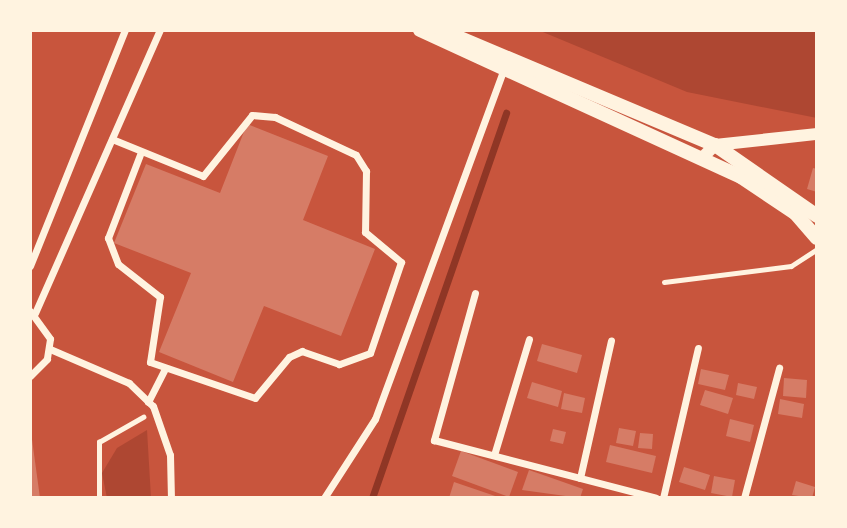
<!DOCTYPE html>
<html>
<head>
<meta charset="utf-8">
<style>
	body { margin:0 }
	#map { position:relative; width:847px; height:528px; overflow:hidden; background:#c8553d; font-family:"PT Sans",sans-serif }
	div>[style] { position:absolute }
	.green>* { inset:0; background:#ae4732 }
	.stream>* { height:7px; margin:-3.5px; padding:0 3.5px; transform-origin:3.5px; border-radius:3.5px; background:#8f3625 }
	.building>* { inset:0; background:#d67c66 }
	.path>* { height:4.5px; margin:-2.25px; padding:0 2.25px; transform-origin:2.25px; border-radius:2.25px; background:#fff3e0 }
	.service>* { height:5px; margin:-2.5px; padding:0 2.5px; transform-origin:2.5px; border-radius:2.5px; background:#fff3e0 }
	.minor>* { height:7px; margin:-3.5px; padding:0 3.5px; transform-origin:3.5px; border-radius:3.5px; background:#fff3e0 }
	.tertiary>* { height:12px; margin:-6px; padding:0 6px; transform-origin:6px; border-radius:6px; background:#fff3e0 }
	.secondary>* { height:14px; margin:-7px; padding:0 7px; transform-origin:7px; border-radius:7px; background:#fff3e0 }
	span { translate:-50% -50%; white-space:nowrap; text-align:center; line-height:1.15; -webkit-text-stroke:5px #fff3e0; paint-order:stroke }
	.frame { position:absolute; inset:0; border:32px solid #fff3e0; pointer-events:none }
</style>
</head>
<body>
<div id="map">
	<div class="green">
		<div style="clip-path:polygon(538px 30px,817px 30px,817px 118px,687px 92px)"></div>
		<div style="clip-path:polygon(147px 430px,151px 498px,107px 498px,102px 473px,117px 448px)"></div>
	</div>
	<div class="stream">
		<div style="left:372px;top:498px;width:408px;rotate:-70.8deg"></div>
	</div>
	<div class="building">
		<div style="clip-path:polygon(247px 124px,328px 156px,303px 220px,375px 249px,341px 336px,264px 306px,233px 382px,159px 352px,191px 273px,114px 243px,146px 164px,220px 193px)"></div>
		<div style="clip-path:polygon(813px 168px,817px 169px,817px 192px,807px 189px)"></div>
		<div style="clip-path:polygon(542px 344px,582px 355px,577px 373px,537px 361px)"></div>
		<div style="clip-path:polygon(701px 369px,729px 375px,725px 390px,698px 384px)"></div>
		<div style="clip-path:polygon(784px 378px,807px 380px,806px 398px,783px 396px)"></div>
		<div style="clip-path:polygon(532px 382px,562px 391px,558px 407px,527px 398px)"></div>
		<div style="clip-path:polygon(738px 383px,757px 387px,754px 399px,736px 395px)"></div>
		<div style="clip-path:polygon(705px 390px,733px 398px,728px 414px,700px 405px)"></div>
		<div style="clip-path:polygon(564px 393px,585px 398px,582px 413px,561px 409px)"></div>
		<div style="clip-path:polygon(780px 399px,804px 404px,802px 418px,778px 414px)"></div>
		<div style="clip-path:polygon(730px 419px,754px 425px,750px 442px,726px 436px)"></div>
		<div style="clip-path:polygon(619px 428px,636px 431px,633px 446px,616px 443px)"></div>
		<div style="clip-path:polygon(553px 429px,566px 432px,563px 444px,550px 441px)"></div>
		<div style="clip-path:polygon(30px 432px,31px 432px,40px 498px,30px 498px)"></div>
		<div style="clip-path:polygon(640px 433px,653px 434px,652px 449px,638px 448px)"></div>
		<div style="clip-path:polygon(610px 445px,656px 456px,652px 473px,606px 462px)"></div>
		<div style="clip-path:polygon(461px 451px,518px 472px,509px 497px,452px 476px)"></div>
		<div style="clip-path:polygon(684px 467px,710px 475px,705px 490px,679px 482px)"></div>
		<div style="clip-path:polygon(529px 470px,583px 489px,580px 498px,522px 490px)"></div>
		<div style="clip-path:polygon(714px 476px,735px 480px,732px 497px,711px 493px)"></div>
		<div style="clip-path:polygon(796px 481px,815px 487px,812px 498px,792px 495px)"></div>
		<div style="clip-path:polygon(454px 482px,501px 498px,449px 498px)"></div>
	</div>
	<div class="path">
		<div style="left:99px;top:498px;width:56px;rotate:-90deg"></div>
		<div style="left:99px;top:442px;width:51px;rotate:-29.6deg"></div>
	</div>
	<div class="service">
		<div style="left:664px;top:282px;width:128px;rotate:-7.2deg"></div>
		<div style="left:791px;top:266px;width:31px;rotate:-33deg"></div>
	</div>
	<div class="minor">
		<div style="left:112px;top:139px;width:98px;rotate:22.1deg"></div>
		<div style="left:203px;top:176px;width:78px;rotate:-51.2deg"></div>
		<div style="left:252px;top:115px;width:23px;rotate:5deg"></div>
		<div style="left:275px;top:117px;width:89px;rotate:25.1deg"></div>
		<div style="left:356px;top:155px;width:19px;rotate:58deg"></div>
		<div style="left:366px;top:171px;width:61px;rotate:90.9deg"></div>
		<div style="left:365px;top:232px;width:47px;rotate:39.8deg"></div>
		<div style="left:401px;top:262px;width:96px;rotate:108.8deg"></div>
		<div style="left:370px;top:353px;width:33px;rotate:160deg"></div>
		<div style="left:339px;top:364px;width:39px;rotate:-161deg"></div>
		<div style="left:302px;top:351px;width:14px;rotate:155deg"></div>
		<div style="left:289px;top:357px;width:53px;rotate:129.7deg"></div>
		<div style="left:255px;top:398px;width:111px;rotate:-161.1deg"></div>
		<div style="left:150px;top:362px;width:66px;rotate:-81.3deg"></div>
		<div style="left:160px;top:297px;width:53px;rotate:-141.8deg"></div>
		<div style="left:118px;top:264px;width:28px;rotate:-111deg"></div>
		<div style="left:108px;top:238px;width:92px;rotate:-69deg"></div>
		<div style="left:30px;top:266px;width:254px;rotate:-68.1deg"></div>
		<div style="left:475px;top:293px;width:153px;rotate:105.6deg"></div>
		<div style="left:434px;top:440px;width:229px;rotate:14.6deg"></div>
		<div style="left:30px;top:311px;width:34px;rotate:54deg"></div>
		<div style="left:50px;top:339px;width:20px;rotate:99deg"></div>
		<div style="left:47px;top:359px;width:24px;rotate:135deg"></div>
		<div style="left:35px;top:313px;width:309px;rotate:-66.2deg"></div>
		<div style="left:50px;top:349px;width:86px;rotate:23.3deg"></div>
		<div style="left:129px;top:383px;width:33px;rotate:44deg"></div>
		<div style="left:153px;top:406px;width:52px;rotate:70.9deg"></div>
		<div style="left:170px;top:455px;width:43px;rotate:88.7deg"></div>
		<div style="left:148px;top:402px;width:36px;rotate:-63deg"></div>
		<div style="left:494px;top:455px;width:121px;rotate:-73.2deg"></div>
		<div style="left:580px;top:478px;width:141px;rotate:-77.3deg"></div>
		<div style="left:324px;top:498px;width:94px;rotate:-57.2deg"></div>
		<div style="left:375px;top:419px;width:370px;rotate:-69.8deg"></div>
		<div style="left:663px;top:498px;width:154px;rotate:-76.9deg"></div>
		<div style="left:744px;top:498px;width:135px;rotate:-74.9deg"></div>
	</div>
	<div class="tertiary">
		<div style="left:702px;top:158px;width:18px;rotate:-45deg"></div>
		<div style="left:715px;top:145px;width:103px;rotate:-6.2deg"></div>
	</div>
	<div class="secondary">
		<div style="left:420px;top:30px;width:353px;rotate:24.6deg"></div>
		<div style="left:741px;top:177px;width:65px;rotate:33.7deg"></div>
		<div style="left:795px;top:213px;width:33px;rotate:49deg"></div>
		<div style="left:441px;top:30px;width:297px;rotate:22.8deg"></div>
		<div style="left:715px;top:145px;width:124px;rotate:34.8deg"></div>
	</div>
	<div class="frame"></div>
</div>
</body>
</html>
